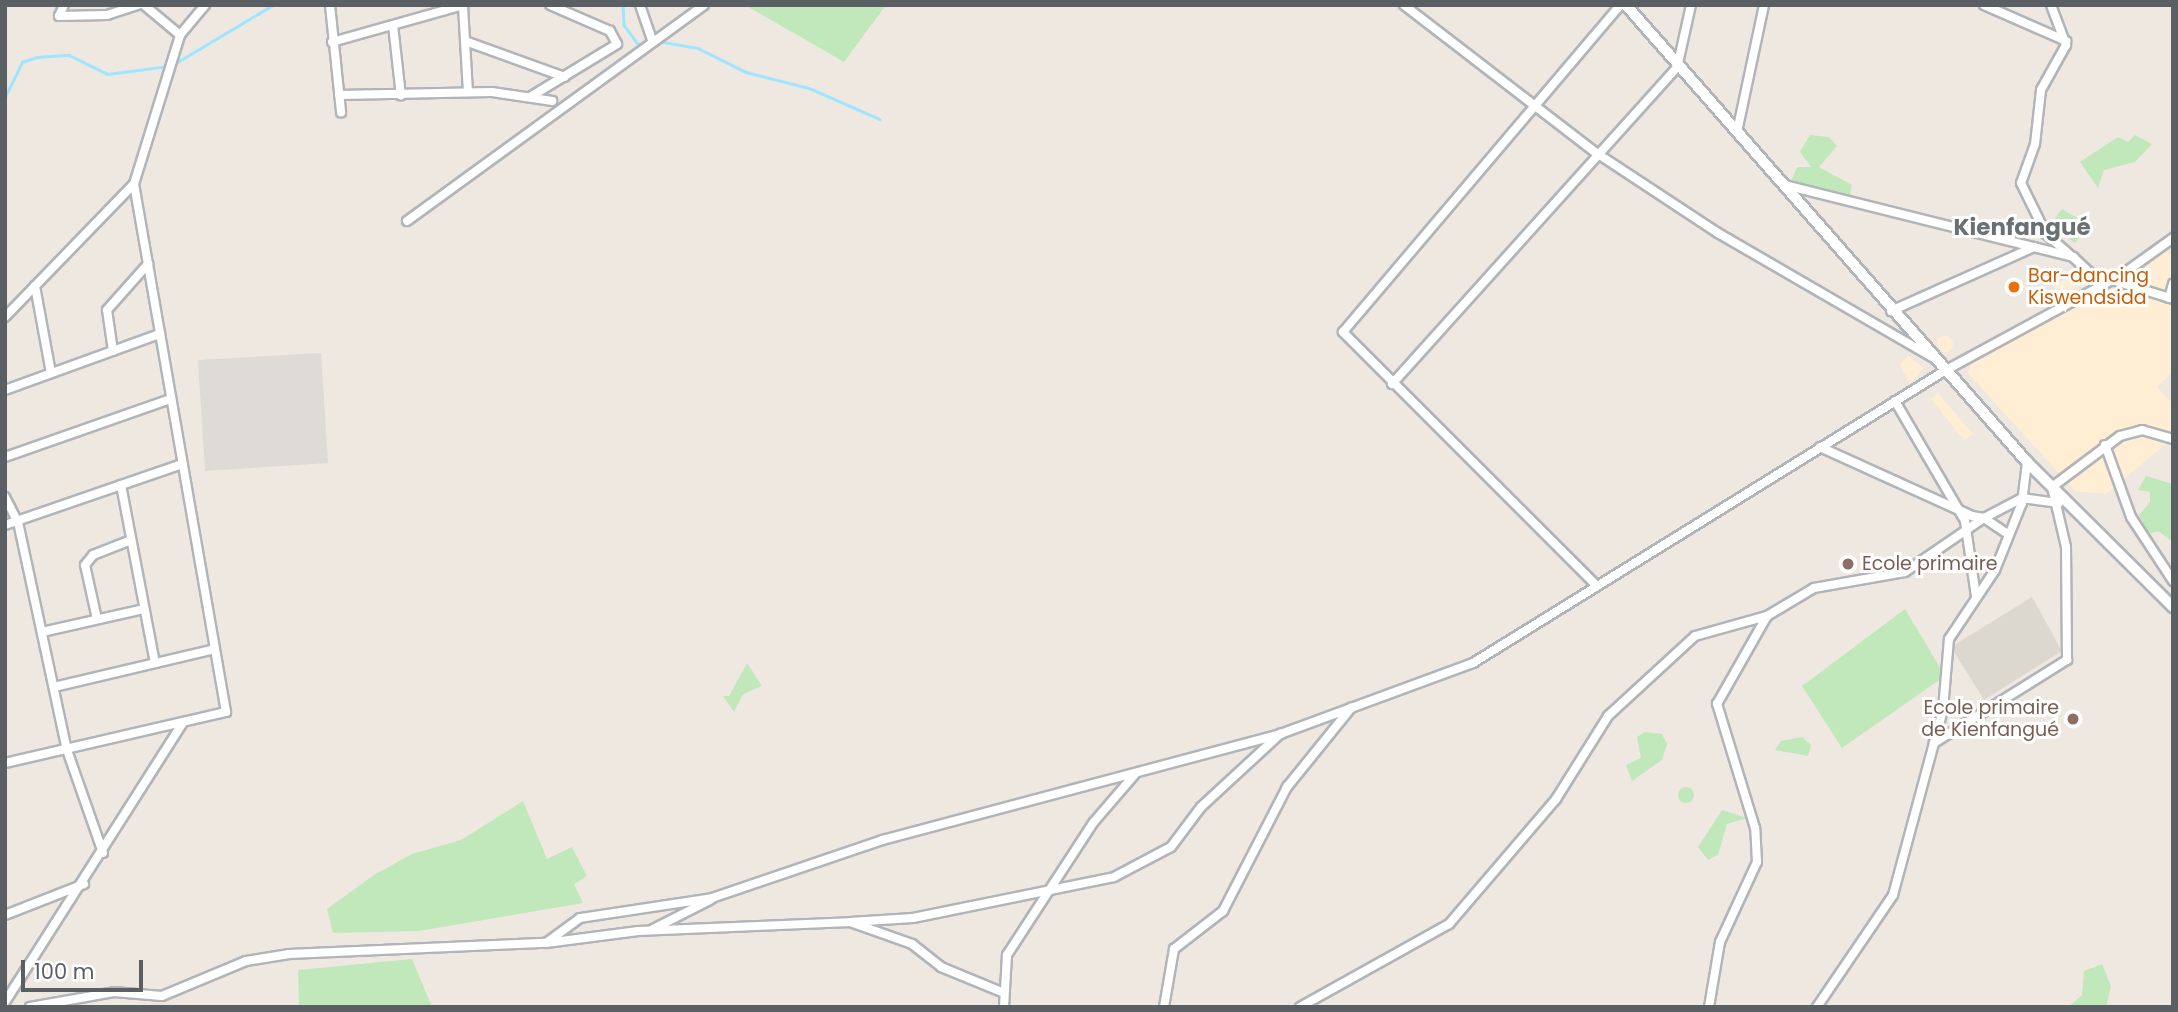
<!DOCTYPE html>
<html>
<head>
<meta charset="utf-8">
<style>
	body { margin:0 }
	#map { position:relative; width:2178px; height:1012px; overflow:hidden; background:#eee8e0; font-family:Poppins,sans-serif }
	div>[style] { position:absolute }
	.commercial>* { inset:0; background:#ffeed3 }
	.round { border-radius:50% }
	.industrial>* { inset:0; background:#dedad5 }
	.education>* { inset:0; background:#ddd8cf }
	.green>* { inset:0; background:#c1e8ba }
	.stream>* { height:2.5px; margin:-1.25px; padding:0 1.25px; transform-origin:1.25px; border-radius:1.25px; background:#9ee5ff }
	.roads { filter:drop-shadow(2px 0 #b1b5b9) drop-shadow(-2px 0 #b1b5b9) drop-shadow(0 2px #b1b5b9) drop-shadow(0 -2px #b1b5b9) }
	.street>* { height:8px; margin:-4px; padding:0 4px; transform-origin:4px; border-radius:4px; background:#fff }
	.secondary>* { height:10px; margin:-5px; padding:0 5px; transform-origin:5px; border-radius:5px; background:#fff }
	.dots>* { width:19px; height:19px; translate:-50% -50%; box-sizing:border-box; border:4px solid #fff; border-radius:50% }
	span { translate:-50% -50%; white-space:nowrap; text-align:center; line-height:1.15; -webkit-text-stroke:6px #fff; paint-order:stroke }
	.food-label { font-size:19px; color:#c56008 }
	.left { translate:0 -50%; text-align:left }
	.education-label { font-size:19px; color:#785e54 }
	.right { translate:-100% -50%; text-align:right }
	.quarter-label { font-size:23px; color:#6a7175; font-weight:700 }
	.frame { position:absolute; inset:0; border:7px solid #595f63; pointer-events:none }
	.scale { position:absolute; left:21px; top:960px; width:122px; height:32px; box-sizing:border-box; border:4px solid #595f63; border-top:0; padding-left:9px; font-size:21px; line-height:24px; white-space:nowrap; color:#595f63; -webkit-text-stroke:5px #fff; paint-order:stroke }
</style>
</head>
<body>
<div id="map">
	<div class="commercial">
		<div style="clip-path:polygon(2166px 251px,2173px 258px,2173px 371px,2157px 387px,2173px 404px,2173px 438px,2106px 494px,2075px 491px,1968px 373px,1972px 361px,2108px 291px)"></div>
		<div style="clip-path:polygon(2079px 271px,2086px 282px,2060px 297px,2054px 286px)"></div>
		<div class="round" style="left:1937px;top:336px;width:16px;height:16px"></div>
		<div style="clip-path:polygon(1908px 356px,1924px 368px,1910px 384px,1900px 365px)"></div>
		<div style="clip-path:polygon(1938px 393px,1973px 434px,1964px 440px,1931px 399px)"></div>
	</div>
	<div class="industrial">
		<div style="clip-path:polygon(321px 353px,328px 463px,205px 471px,198px 360px)"></div>
	</div>
	<div class="education">
		<div style="clip-path:polygon(2032px 597px,2062px 651px,1984px 700px,1951px 647px)"></div>
	</div>
	<div class="green">
		<div style="clip-path:polygon(745px 5px,886px 5px,844px 62px)"></div>
		<div style="clip-path:polygon(1810px 135px,1829px 137px,1837px 146px,1819px 167px,1852px 185px,1849px 200px,1790px 184px,1797px 167px,1811px 167px,1800px 152px)"></div>
		<div style="clip-path:polygon(2135px 135px,2152px 144px,2135px 162px,2104px 170px,2098px 188px,2080px 162px,2118px 137px,2128px 142px)"></div>
		<div style="clip-path:polygon(2062px 209px,2079px 219px,2074px 224px,2083px 233px,2075px 243px,2050px 225px)"></div>
		<div style="clip-path:polygon(2146px 476px,2173px 484px,2173px 542px,2158px 531px,2149px 534px,2139px 515px,2150px 502px,2150px 492px,2138px 490px)"></div>
		<div style="clip-path:polygon(1905px 609px,1945px 676px,1842px 748px,1802px 686px)"></div>
		<div style="clip-path:polygon(747px 663px,762px 686px,743px 694px,734px 712px,723px 696px,729px 696px)"></div>
		<div style="clip-path:polygon(1645px 732px,1662px 734px,1667px 744px,1662px 760px,1632px 781px,1626px 765px,1641px 758px,1637px 737px)"></div>
		<div style="clip-path:polygon(1802px 737px,1811px 745px,1808px 756px,1775px 750px,1781px 741px)"></div>
		<div class="round" style="left:1678px;top:787px;width:16px;height:16px"></div>
		<div style="clip-path:polygon(523px 801px,547px 859px,572px 847px,587px 876px,574px 884px,583px 903px,419px 931px,333px 933px,327px 909px,374px 875px,412px 854px,461px 840px)"></div>
		<div style="clip-path:polygon(1722px 810px,1747px 818px,1727px 824px,1718px 855px,1708px 860px,1698px 847px)"></div>
		<div style="clip-path:polygon(412px 959px,432px 1007px,299px 1007px,298px 970px)"></div>
		<div style="clip-path:polygon(2102px 964px,2111px 986px,2106px 1007px,2068px 1007px,2082px 995px,2084px 971px)"></div>
	</div>
	<div class="stream">
		<div style="left:304px;top:5px;width:13px"></div>
		<div style="left:623px;top:5px;width:20px;rotate:87deg"></div>
		<div style="left:624px;top:25px;width:24px;rotate:54deg"></div>
		<div style="left:638px;top:44px;width:10px;rotate:-6deg"></div>
		<div style="left:658px;top:41px;width:41px;rotate:9.9deg"></div>
		<div style="left:698px;top:48px;width:54px;rotate:26.6deg"></div>
		<div style="left:746px;top:72px;width:65px;rotate:14.3deg"></div>
		<div style="left:809px;top:88px;width:77px;rotate:23.6deg"></div>
		<div style="left:174px;top:64px;width:115px;rotate:-30.8deg"></div>
		<div style="left:5px;top:97px;width:39px;rotate:-64deg"></div>
		<div style="left:22px;top:62px;width:16px;rotate:-18deg"></div>
		<div style="left:37px;top:57px;width:32px;rotate:-4deg"></div>
		<div style="left:69px;top:55px;width:43px;rotate:26deg"></div>
		<div style="left:108px;top:74px;width:61px;rotate:-7.6deg"></div>
	</div>
	<div class="roads">
		<div class="street">
			<div style="left:64px;top:5px;width:12px;rotate:114deg"></div>
			<div style="left:59px;top:16px;width:48px;rotate:-1.2deg"></div>
			<div style="left:107px;top:15px;width:33px;rotate:-18deg"></div>
			<div style="left:144px;top:5px;width:47px;rotate:39.8deg"></div>
			<div style="left:330px;top:5px;width:108px;rotate:84.1deg"></div>
			<div style="left:640px;top:5px;width:39px;rotate:71deg"></div>
			<div style="left:1404px;top:5px;width:241px;rotate:37.6deg"></div>
			<div style="left:1595px;top:152px;width:147px;rotate:33.4deg"></div>
			<div style="left:1718px;top:233px;width:250px;rotate:30.1deg"></div>
			<div style="left:1984px;top:5px;width:90px;rotate:23.7deg"></div>
			<div style="left:2051px;top:5px;width:43px;rotate:69.4deg"></div>
			<div style="left:2066px;top:45px;width:51px;rotate:119.1deg"></div>
			<div style="left:2041px;top:90px;width:54px;rotate:96.3deg"></div>
			<div style="left:2035px;top:144px;width:41px;rotate:109.7deg"></div>
			<div style="left:2021px;top:183px;width:57px;rotate:63.9deg"></div>
			<div style="left:2046px;top:234px;width:32px;rotate:41deg"></div>
			<div style="left:463px;top:6px;width:86px;rotate:86.7deg"></div>
			<div style="left:393px;top:25px;width:71px;rotate:83.6deg"></div>
			<div style="left:465px;top:41px;width:106px;rotate:19.8deg"></div>
			<div style="left:332px;top:42px;width:137px;rotate:-15.7deg"></div>
			<div style="left:339px;top:95px;width:153px;rotate:-1.1deg"></div>
			<div style="left:492px;top:92px;width:61px;rotate:8.5deg"></div>
			<div style="left:530px;top:97px;width:102px;rotate:-31.3deg"></div>
			<div style="left:617px;top:44px;width:15px;rotate:-118deg"></div>
			<div style="left:610px;top:31px;width:65px;rotate:-156.6deg"></div>
			<div style="left:1737px;top:132px;width:130px;rotate:-78deg"></div>
			<div style="left:1785px;top:185px;width:297px;rotate:14deg"></div>
			<div style="left:2073px;top:257px;width:41px;rotate:43deg"></div>
			<div style="left:407px;top:221px;width:367px;rotate:-36deg"></div>
			<div style="left:2112px;top:280px;width:64px;rotate:17.3deg"></div>
			<div style="left:35px;top:286px;width:88px;rotate:79.6deg"></div>
			<div style="left:2169px;top:298px;width:15px;rotate:-74deg"></div>
			<div style="left:1891px;top:311px;width:157px;rotate:-24.1deg"></div>
			<div style="left:5px;top:317px;width:185px;rotate:-45.9deg"></div>
			<div style="left:113px;top:351px;width:41px;rotate:-98.3deg"></div>
			<div style="left:107px;top:310px;width:62px;rotate:-48.3deg"></div>
			<div style="left:1392px;top:384px;width:426px;rotate:-48deg"></div>
			<div style="left:1677px;top:68px;width:65px;rotate:-77.5deg"></div>
			<div style="left:5px;top:390px;width:165px;rotate:-19.9deg"></div>
			<div style="left:1895px;top:401px;width:139px;rotate:59.7deg"></div>
			<div style="left:1965px;top:521px;width:76px;rotate:81.7deg"></div>
			<div style="left:2105px;top:445px;width:77px;rotate:70.1deg"></div>
			<div style="left:2131px;top:517px;width:77px;rotate:56.7deg"></div>
			<div style="left:1820px;top:447px;width:167px;rotate:24.4deg"></div>
			<div style="left:1972px;top:516px;width:12px;rotate:9deg"></div>
			<div style="left:1984px;top:518px;width:43px;rotate:-27.8deg"></div>
			<div style="left:2022px;top:498px;width:37px;rotate:8deg"></div>
			<div style="left:5px;top:457px;width:176px;rotate:-19.3deg"></div>
			<div style="left:121px;top:485px;width:181px;rotate:79.2deg"></div>
			<div style="left:5px;top:497px;width:28px;rotate:63deg"></div>
			<div style="left:18px;top:522px;width:233px;rotate:77.9deg"></div>
			<div style="left:67px;top:750px;width:109px;rotate:70.7deg"></div>
			<div style="left:5px;top:525px;width:187px;rotate:-19deg"></div>
			<div style="left:1596px;top:585px;width:358px;rotate:-135deg"></div>
			<div style="left:1343px;top:332px;width:429px;rotate:-49.7deg"></div>
			<div style="left:97px;top:619px;width:55px;rotate:-102.5deg"></div>
			<div style="left:85px;top:565px;width:13px;rotate:-51deg"></div>
			<div style="left:93px;top:555px;width:41px;rotate:-21.5deg"></div>
			<div style="left:42px;top:632px;width:105px;rotate:-12.7deg"></div>
			<div style="left:54px;top:687px;width:165px;rotate:-13.3deg"></div>
			<div style="left:1934px;top:743px;width:157px;rotate:-32deg"></div>
			<div style="left:2067px;top:660px;width:113px;rotate:-90.5deg"></div>
			<div style="left:2066px;top:547px;width:62px;rotate:-103.1deg"></div>
			<div style="left:2052px;top:487px;width:85px;rotate:-36.9deg"></div>
			<div style="left:2120px;top:436px;width:23px;rotate:-15deg"></div>
			<div style="left:2142px;top:430px;width:32px;rotate:16deg"></div>
			<div style="left:5px;top:763px;width:227px;rotate:-13deg"></div>
			<div style="left:226px;top:712px;width:536px;rotate:-99.88deg"></div>
			<div style="left:134px;top:184px;width:156px;rotate:-72.8deg"></div>
			<div style="left:180px;top:35px;width:39px;rotate:-50deg"></div>
			<div style="left:5px;top:915px;width:85px;rotate:-21.4deg"></div>
			<div style="left:850px;top:922px;width:63px;rotate:-3.6deg"></div>
			<div style="left:913px;top:918px;width:205px;rotate:-11.5deg"></div>
			<div style="left:1114px;top:877px;width:64px;rotate:-27.8deg"></div>
			<div style="left:1171px;top:847px;width:50px;rotate:-53.1deg"></div>
			<div style="left:1201px;top:807px;width:108px;rotate:-42.7deg"></div>
			<div style="left:653px;top:929px;width:64px;rotate:-27deg"></div>
			<div style="left:546px;top:943px;width:93px;rotate:-7.4deg"></div>
			<div style="left:638px;top:931px;width:212px;rotate:-2.4deg"></div>
			<div style="left:850px;top:922px;width:66px;rotate:19.5deg"></div>
			<div style="left:912px;top:944px;width:37px;rotate:38deg"></div>
			<div style="left:941px;top:967px;width:68px;rotate:22.4deg"></div>
			<div style="left:5px;top:1002px;width:330px;rotate:-57.5deg"></div>
			<div style="left:30px;top:1007px;width:85px;rotate:-10.1deg"></div>
			<div style="left:114px;top:992px;width:48px;rotate:4.8deg"></div>
			<div style="left:162px;top:996px;width:91px;rotate:-22.6deg"></div>
			<div style="left:246px;top:961px;width:44px;rotate:-9.2deg"></div>
			<div style="left:289px;top:954px;width:257px;rotate:-2.5deg"></div>
			<div style="left:546px;top:943px;width:42px;rotate:-36.3deg"></div>
			<div style="left:580px;top:918px;width:134px;rotate:-8.6deg"></div>
			<div style="left:712px;top:898px;width:180px;rotate:-18.8deg"></div>
			<div style="left:882px;top:840px;width:412px;rotate:-14.9deg"></div>
			<div style="left:1280px;top:734px;width:206px;rotate:-20.2deg"></div>
			<div style="left:1473px;top:663px;width:556px;rotate:-31.78deg"></div>
			<div style="left:1946px;top:370px;width:201px;rotate:-28.5deg"></div>
			<div style="left:2123px;top:274px;width:62px;rotate:-35.8deg"></div>
			<div style="left:1004px;top:1007px;width:52px;rotate:-86.7deg"></div>
			<div style="left:1007px;top:955px;width:158px;rotate:-56.9deg"></div>
			<div style="left:1093px;top:823px;width:66px;rotate:-49.3deg"></div>
			<div style="left:1164px;top:1007px;width:59px;rotate:-80.2deg"></div>
			<div style="left:1174px;top:949px;width:62px;rotate:-37.8deg"></div>
			<div style="left:1223px;top:911px;width:140px;rotate:-62.7deg"></div>
			<div style="left:1287px;top:787px;width:102px;rotate:-51deg"></div>
			<div style="left:1300px;top:1007px;width:171px;rotate:-29.1deg"></div>
			<div style="left:1449px;top:924px;width:165px;rotate:-49.4deg"></div>
			<div style="left:1556px;top:799px;width:98px;rotate:-57.9deg"></div>
			<div style="left:1608px;top:716px;width:118px;rotate:-42.6deg"></div>
			<div style="left:1695px;top:636px;width:75px;rotate:-15.5deg"></div>
			<div style="left:1767px;top:616px;width:55px;rotate:-30.8deg"></div>
			<div style="left:1814px;top:588px;width:92px;rotate:-10deg"></div>
			<div style="left:1905px;top:572px;width:96px;rotate:-34.4deg"></div>
			<div style="left:1984px;top:518px;width:29px;rotate:34deg"></div>
			<div style="left:1709px;top:1007px;width:66px;rotate:-80.4deg"></div>
			<div style="left:1720px;top:942px;width:88px;rotate:-65.2deg"></div>
			<div style="left:1757px;top:862px;width:34px;rotate:-93deg"></div>
			<div style="left:1755px;top:828px;width:130px;rotate:-107deg"></div>
			<div style="left:1717px;top:704px;width:101px;rotate:-60.4deg"></div>
			<div style="left:1817px;top:1007px;width:135px;rotate:-55.8deg"></div>
			<div style="left:1893px;top:895px;width:192px;rotate:-74.9deg"></div>
			<div style="left:1943px;top:710px;width:71px;rotate:-85.2deg"></div>
			<div style="left:1949px;top:639px;width:83px;rotate:-56.3deg"></div>
			<div style="left:1995px;top:570px;width:72px;rotate:-68.1deg"></div>
			<div style="left:2022px;top:503px;width:41px;rotate:-83deg"></div>
		</div>
		<div class="secondary">
			<div style="left:1626px;top:5px;width:608px;rotate:48.73deg"></div>
			<div style="left:2027px;top:462px;width:206px;rotate:44.8deg"></div>
		</div>
	</div>
	<div class="dots">
		<div style="left:2014px;top:287px;background:#e8710a"></div>
		<div style="left:1848px;top:564px;background:#8d6e63"></div>
		<div style="left:2073px;top:719px;background:#8d6e63"></div>
	</div>
	<div class="food-label">
		<span class="left" style="left:2028px;top:287px">Bar-dancing<br>Kiswendsida</span>
	</div>
	<div class="education-label">
		<span class="left" style="left:1862px;top:564px">Ecole primaire</span>
		<span class="right" style="left:2059px;top:719px">Ecole primaire<br>de Kienfangué</span>
	</div>
	<div class="quarter-label">
		<span style="left:2022px;top:227px">Kienfangué</span>
	</div>
	<div class="frame"></div>
	<div class="scale">100 m</div>
</div>
</body>
</html>
